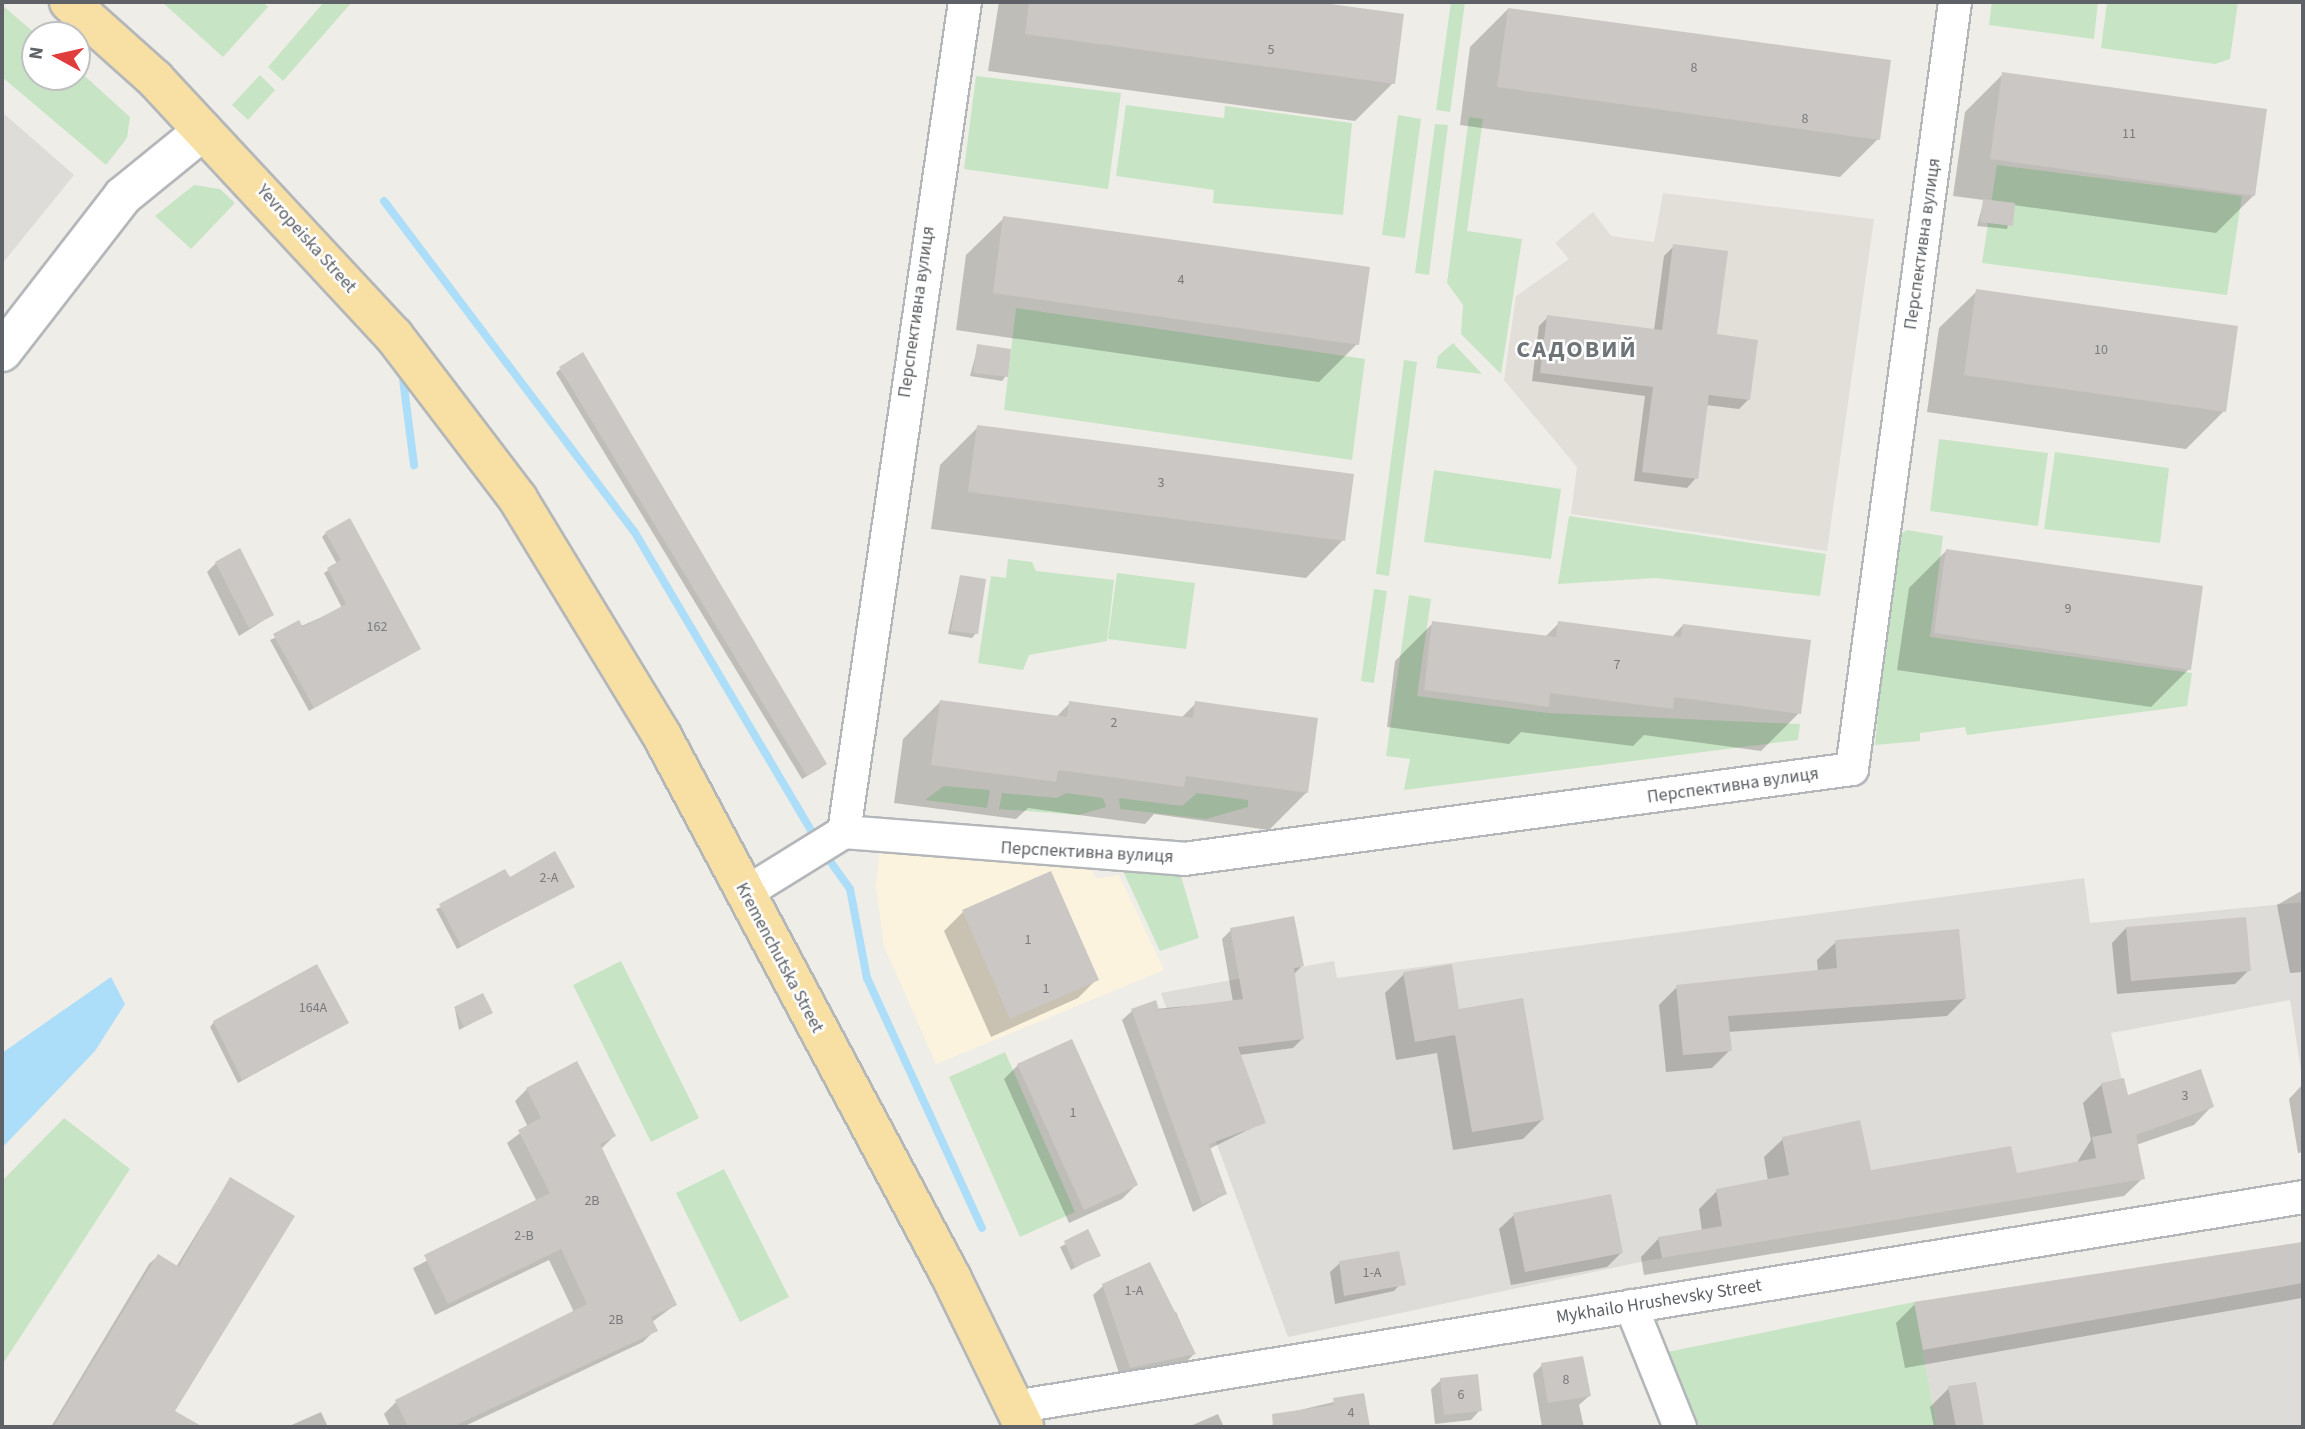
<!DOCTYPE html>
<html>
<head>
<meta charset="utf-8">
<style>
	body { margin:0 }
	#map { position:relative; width:2305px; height:1429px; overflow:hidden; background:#efede7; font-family:"Source Sans 3",sans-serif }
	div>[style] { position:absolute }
	.commercial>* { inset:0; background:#fcf3df }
	.industrial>* { inset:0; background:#dedcd9 }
	.education>* { inset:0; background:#e2ded8 }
	.green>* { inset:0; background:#c7e5c5 }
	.water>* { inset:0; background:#acdefa }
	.shadow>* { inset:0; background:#0003 }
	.stream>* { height:8px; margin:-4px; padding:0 4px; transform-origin:4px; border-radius:4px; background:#acdefa }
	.building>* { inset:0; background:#cbc7c4 }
	.roads { filter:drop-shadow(2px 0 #b4b7ba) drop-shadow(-2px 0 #b4b7ba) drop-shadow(0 2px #b4b7ba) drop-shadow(0 -2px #b4b7ba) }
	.minor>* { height:32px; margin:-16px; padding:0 16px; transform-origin:16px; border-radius:16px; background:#fff }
	.tertiary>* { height:38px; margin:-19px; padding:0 19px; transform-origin:19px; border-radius:19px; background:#fff }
	.trunk>* { height:38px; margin:-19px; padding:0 19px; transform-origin:19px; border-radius:19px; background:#f8e0a4 }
	span { translate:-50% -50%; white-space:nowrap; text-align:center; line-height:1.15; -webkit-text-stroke:5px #fff; paint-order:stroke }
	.number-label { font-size:14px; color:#797b7e }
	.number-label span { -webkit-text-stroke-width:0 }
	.street-label { font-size:18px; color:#5e6266 }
	.district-label { font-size:24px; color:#6f7478; font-weight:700; letter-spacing:2px }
	.frame { position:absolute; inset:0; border:4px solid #5e6266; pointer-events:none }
	.north { position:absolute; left:21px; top:21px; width:70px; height:70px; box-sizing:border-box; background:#fff; border:2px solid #bfc0c2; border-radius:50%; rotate:278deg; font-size:19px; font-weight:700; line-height:28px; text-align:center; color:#5e6266 }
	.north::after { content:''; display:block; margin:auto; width:24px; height:32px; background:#df3e3d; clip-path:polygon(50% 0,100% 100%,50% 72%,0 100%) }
</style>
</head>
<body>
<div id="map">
	<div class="commercial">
		<div style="clip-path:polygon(880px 848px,1091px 869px,1096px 879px,1119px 875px,1164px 970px,936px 1064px,884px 946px,876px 886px)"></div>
	</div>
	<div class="industrial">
		<div style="clip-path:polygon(2px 112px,74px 175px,2px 264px)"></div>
		<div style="clip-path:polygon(2084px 878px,2090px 923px,2303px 902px,2303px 1083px,2290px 1000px,2111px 1033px,2145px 1179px,1645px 1261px,1288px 1337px,1161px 993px,1334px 961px,1337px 978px)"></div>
		<div style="clip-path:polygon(2303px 1242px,2303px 1427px,1937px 1427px,1914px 1302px)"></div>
	</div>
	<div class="education">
		<div style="clip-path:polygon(1663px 193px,1874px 219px,1827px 551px,1571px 514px,1577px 467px,1504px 380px,1516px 296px,1569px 259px,1555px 243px,1593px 212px,1611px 236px,1654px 242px)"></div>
	</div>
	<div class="green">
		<div style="clip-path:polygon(162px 2px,263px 2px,268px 7px,223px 57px)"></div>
		<div style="clip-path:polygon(324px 2px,352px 2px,283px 81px,268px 67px)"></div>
		<div style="clip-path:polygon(1451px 2px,1465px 2px,1450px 112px,1436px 110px)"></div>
		<div style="clip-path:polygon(1992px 2px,2098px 2px,2094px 39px,1989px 25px)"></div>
		<div style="clip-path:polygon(2107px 2px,2238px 2px,2230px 59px,2215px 64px,2101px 48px)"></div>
		<div style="clip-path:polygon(2px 5px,37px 35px,35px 77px,77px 77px,77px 69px,130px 117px,127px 138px,106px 165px,2px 77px)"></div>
		<div style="clip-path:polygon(260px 75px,275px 90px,248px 120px,232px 105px)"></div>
		<div style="clip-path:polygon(976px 76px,1121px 93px,1108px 189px,964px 169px)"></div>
		<div style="clip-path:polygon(1126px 105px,1224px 118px,1225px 106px,1352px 123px,1343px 215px,1213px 203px,1214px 190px,1116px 176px)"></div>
		<div style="clip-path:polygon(1398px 115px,1421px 119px,1405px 238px,1382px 235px)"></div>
		<div style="clip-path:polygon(1469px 117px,1483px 119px,1467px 231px,1522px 239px,1501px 374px,1461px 334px,1463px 305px,1447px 283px)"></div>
		<div style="clip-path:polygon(1435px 124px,1448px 125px,1429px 275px,1415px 273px)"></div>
		<div style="clip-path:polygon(1997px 165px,2242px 196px,2227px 295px,1982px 263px)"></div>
		<div style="clip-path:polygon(194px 185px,220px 189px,235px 203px,191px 249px,155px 216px)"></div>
		<div style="clip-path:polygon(1016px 308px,1365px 359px,1352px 460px,1004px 410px)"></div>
		<div style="clip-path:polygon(1453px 343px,1482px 374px,1436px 368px,1438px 356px)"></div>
		<div style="clip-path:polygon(1404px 360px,1417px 362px,1389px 576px,1376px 574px)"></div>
		<div style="clip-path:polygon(1939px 439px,2048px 453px,2038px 526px,1930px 511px)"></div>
		<div style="clip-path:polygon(2055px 452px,2169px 468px,2160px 543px,2044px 529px)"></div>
		<div style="clip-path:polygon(1434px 470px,1561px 489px,1551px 559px,1424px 542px)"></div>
		<div style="clip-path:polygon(1569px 516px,1826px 554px,1820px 596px,1656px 578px,1558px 584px)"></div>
		<div style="clip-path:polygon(1907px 530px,1943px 536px,1930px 637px,2192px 673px,2187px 706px,1967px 735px,1965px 727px,1920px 733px,1920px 741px,1875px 745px,1894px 538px)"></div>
		<div style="clip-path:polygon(1008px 559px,1032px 562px,1036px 571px,1114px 580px,1107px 641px,1029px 655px,1023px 670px,978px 663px,991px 576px,1006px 578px)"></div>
		<div style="clip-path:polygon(1117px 573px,1195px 583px,1186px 649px,1108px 639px)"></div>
		<div style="clip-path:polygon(1374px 589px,1387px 591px,1374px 683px,1361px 681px)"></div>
		<div style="clip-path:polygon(1409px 595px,1431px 599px,1417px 696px,1548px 713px,1800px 724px,1798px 740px,1404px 790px,1410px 759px,1386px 756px)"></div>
		<div style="clip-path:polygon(944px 786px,990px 790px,987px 808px,925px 800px)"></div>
		<div style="clip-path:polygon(1002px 793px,1057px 798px,1066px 793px,1103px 798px,1106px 807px,1079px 815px,999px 809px)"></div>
		<div style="clip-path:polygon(1197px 793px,1248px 800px,1248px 807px,1206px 819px,1120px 809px,1119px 798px,1182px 806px)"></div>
		<div style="clip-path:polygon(1179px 869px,1199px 938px,1160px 951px,1123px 871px)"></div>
		<div style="clip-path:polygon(621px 961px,699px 1118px,651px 1142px,573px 985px)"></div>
		<div style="clip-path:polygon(1005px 1052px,1075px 1212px,1020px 1237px,949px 1077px)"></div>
		<div style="clip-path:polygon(64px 1118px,130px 1169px,2px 1365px,2px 1181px)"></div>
		<div style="clip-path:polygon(724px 1169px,789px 1297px,740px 1322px,676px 1193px)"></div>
		<div style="clip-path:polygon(1914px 1302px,1937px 1427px,1700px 1427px,1667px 1352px)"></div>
	</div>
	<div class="water">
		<div style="clip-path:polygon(111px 977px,125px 1004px,95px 1051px,2px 1148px,2px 1053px)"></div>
	</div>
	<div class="shadow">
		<div style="clip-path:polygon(1303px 2px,1402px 15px,1393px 83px,1355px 121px,988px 71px,999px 2px)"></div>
		<div style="clip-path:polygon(1508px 9px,1878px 139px,1840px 177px,1460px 125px,1470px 47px)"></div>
		<div style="clip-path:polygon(2003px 74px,2254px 195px,2216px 233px,2013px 205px,2007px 229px,1977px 226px,1984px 200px,1953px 196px,1965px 112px)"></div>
		<div style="clip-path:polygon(1004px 218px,1357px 344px,1319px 382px,956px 330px,966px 255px)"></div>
		<div style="clip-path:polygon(1674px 246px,1748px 400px,1739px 409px,1706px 405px,1696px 478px,1687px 488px,1634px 481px,1645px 396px,1532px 381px,1539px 326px,1548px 317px,1654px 330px,1664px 256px)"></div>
		<div style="clip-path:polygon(1977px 291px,2224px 411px,2186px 449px,1927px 412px,1939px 328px)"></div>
		<div style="clip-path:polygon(978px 346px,1006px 376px,1002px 381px,970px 376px)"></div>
		<div style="clip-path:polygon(560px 369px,825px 764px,821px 768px,802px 779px,556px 373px)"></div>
		<div style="clip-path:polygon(978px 427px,1343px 540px,1306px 578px,931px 529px,940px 465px)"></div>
		<div style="clip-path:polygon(326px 533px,419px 649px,309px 711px,270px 640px,342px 608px,324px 573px,337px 564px,322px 537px)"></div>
		<div style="clip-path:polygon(1946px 551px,2189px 669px,2151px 707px,1897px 670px,1909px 588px)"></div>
		<div style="clip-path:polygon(216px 563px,272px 615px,239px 636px,207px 572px)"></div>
		<div style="clip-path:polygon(960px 577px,976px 633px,972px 638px,948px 634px)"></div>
		<div style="clip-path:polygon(1433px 623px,1544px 638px,1559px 623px,1671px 638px,1683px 625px,1799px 713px,1761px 751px,1644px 735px,1633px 746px,1521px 732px,1509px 744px,1387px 727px,1395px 661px)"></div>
		<div style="clip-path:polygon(941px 701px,1056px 717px,1070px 703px,1181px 718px,1196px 703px,1307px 792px,1269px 830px,1154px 814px,1145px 824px,1028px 808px,1016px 819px,894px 803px,903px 739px)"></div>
		<div style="clip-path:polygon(509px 880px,573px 886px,457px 949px,436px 909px)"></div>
		<div style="clip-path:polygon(2303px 890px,2303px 972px,2290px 973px,2277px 905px)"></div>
		<div style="clip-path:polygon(963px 912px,1097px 979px,1078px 998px,991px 1037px,944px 931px)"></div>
		<div style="clip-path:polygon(2126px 928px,2249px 970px,2235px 984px,2117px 994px,2112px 943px)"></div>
		<div style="clip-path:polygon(1231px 930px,1302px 966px,1294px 974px,1302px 1039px,1293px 1048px,1239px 1055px,1264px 1122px,1209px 1149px,1225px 1194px,1193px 1212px,1122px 1020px,1132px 1011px,1233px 1002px,1222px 939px)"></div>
		<div style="clip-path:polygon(1836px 942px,1965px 998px,1947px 1016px,1728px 1032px,1730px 1050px,1712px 1068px,1666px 1072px,1659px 1005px,1677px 987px,1818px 972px,1817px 960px)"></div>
		<div style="clip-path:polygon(1404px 974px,1458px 1011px,1542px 1120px,1523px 1139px,1453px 1150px,1437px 1053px,1396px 1060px,1385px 993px)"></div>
		<div style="clip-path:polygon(455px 1009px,491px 1013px,459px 1030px)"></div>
		<div style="clip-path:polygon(214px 1022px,347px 1023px,238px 1083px,210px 1027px)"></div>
		<div style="clip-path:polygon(1018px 1065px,1136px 1185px,1122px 1199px,1069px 1223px,1004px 1079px)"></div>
		<div style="clip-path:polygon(2102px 1084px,2126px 1098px,2212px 1106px,2194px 1125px,2136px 1145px,2143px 1178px,2124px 1196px,1644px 1275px,1641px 1257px,1659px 1238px,1702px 1231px,1699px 1209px,1717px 1191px,1768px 1181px,1764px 1157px,1783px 1139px,1870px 1172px,2015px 1175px,2076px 1164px,2091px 1140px,2083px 1103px)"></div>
		<div style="clip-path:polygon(2303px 1084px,2303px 1152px,2298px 1153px,2289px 1099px)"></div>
		<div style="clip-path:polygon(527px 1089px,614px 1136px,601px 1149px,675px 1305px,652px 1322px,655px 1330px,643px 1342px,463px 1427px,390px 1427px,384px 1414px,396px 1402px,574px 1312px,549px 1260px,435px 1315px,413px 1268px,537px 1202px,507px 1143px,528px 1127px,515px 1101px)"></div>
		<div style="clip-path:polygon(230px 1179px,173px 1411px,199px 1427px,51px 1427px,149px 1264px,158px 1256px,176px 1267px)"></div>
		<div style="clip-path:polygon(1514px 1215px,1621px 1253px,1607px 1267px,1511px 1285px,1499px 1229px)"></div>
		<div style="clip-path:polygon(1088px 1232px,1099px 1255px,1071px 1270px,1060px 1247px)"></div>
		<div style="clip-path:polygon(2303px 1244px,2302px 1298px,1905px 1368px,1896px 1323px,1915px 1304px)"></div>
		<div style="clip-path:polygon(1340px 1263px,1403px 1281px,1394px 1291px,1335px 1304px,1330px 1272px)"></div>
		<div style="clip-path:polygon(1103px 1286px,1176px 1312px,1194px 1354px,1185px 1363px,1120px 1376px,1093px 1295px)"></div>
		<div style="clip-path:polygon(1542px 1365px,1589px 1396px,1579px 1405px,1584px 1427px,1542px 1427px,1533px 1374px)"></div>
		<div style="clip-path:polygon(1441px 1380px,1480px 1410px,1471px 1420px,1435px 1424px,1431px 1389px)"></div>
		<div style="clip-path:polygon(1975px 1384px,1982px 1427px,1934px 1427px,1930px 1407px,1949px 1388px)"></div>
		<div style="clip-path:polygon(1363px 1395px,1368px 1427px,1271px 1427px,1279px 1415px)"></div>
		<div style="clip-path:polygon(321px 1412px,328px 1427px,287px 1427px)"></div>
		<div style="clip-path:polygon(1218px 1414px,1224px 1427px,1188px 1427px)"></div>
	</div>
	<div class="stream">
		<div style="left:384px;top:201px;width:414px;rotate:52.9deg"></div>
		<div style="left:634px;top:531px;width:350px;rotate:59.4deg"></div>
		<div style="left:403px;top:379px;width:87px;rotate:82.7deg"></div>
		<div style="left:825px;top:854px;width:43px;rotate:54.5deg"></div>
		<div style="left:850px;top:889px;width:91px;rotate:79.2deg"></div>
		<div style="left:867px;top:978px;width:275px;rotate:65.3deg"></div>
	</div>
	<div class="building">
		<div style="clip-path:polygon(1029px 2px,1316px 2px,1404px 14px,1395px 84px,1025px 34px)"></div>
		<div style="clip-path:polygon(1508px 8px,1891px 60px,1880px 140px,1497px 87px)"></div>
		<div style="clip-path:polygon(2002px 72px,2267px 109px,2255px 196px,1990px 159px)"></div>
		<div style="clip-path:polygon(1983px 199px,2015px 203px,2013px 226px,1980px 222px)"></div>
		<div style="clip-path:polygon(1003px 216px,1370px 267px,1359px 345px,993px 293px)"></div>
		<div style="clip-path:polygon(1673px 244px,1728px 251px,1717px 334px,1758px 340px,1750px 400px,1709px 395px,1698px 479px,1642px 472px,1653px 387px,1540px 373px,1547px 315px,1662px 330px)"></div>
		<div style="clip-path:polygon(1976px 289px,2238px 326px,2226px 412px,1964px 375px)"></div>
		<div style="clip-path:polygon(977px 344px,1011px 349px,1008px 377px,973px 373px)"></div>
		<div style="clip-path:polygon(583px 352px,827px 764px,807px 776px,559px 367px)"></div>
		<div style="clip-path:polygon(977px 425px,1354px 474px,1345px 541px,968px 492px)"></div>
		<div style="clip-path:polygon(350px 518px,421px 649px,314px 708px,273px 634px,299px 620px,303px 627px,346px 604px,327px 568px,341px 560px,325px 532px)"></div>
		<div style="clip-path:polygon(240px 548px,274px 615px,249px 628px,215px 562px)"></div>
		<div style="clip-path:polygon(1946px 549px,2203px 586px,2191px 670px,1934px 633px)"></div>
		<div style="clip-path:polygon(960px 575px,986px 579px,978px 634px,951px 631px)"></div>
		<div style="clip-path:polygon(1432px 621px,1556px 637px,1558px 621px,1681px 637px,1683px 624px,1811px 640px,1801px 714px,1674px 697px,1673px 709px,1550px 693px,1549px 707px,1424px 690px)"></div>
		<div style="clip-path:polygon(940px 700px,1067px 717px,1069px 701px,1193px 718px,1195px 701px,1318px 718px,1308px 793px,1186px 776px,1184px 787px,1058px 770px,1056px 782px,931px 765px)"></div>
		<div style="clip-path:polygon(555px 851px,575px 887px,461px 946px,439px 904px,505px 869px,510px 877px)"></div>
		<div style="clip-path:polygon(1051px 871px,1099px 980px,1010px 1019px,962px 910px)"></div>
		<div style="clip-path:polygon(1294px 916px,1304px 966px,1294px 968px,1304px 1039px,1238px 1047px,1266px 1123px,1209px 1144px,1227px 1194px,1202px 1204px,1131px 1009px,1156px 1000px,1159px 1010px,1243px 999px,1230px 928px)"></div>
		<div style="clip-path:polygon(2246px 917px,2251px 971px,2131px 981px,2126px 927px)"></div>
		<div style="clip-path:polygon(1959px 929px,1966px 999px,1728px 1016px,1732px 1051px,1683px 1055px,1676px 985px,1837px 968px,1835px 940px)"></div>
		<div style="clip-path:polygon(317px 964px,349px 1023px,242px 1080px,213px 1021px)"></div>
		<div style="clip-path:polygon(1452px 964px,1459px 1009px,1523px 998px,1544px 1120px,1472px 1132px,1455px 1035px,1415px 1042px,1403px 972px)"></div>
		<div style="clip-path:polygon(483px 993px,493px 1013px,464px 1027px,454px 1007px)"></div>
		<div style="clip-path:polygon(1072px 1039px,1138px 1185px,1084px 1210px,1017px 1064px)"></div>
		<div style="clip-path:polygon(577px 1061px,616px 1136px,600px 1144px,677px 1305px,651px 1317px,658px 1331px,452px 1427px,408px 1427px,395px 1400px,587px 1304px,561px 1249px,448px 1304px,424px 1255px,550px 1193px,518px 1130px,541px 1118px,526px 1088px)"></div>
		<div style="clip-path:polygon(2201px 1069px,2214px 1107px,2136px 1135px,2145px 1179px,1662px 1258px,1658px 1237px,1722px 1226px,1716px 1189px,1789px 1175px,1782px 1137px,1860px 1120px,1871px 1170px,2011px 1146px,2017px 1173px,2096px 1158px,2092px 1137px,2112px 1133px,2101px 1083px,2124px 1078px,2128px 1095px)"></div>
		<div style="clip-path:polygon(230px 1177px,295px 1216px,175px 1411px,203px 1427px,53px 1427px,158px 1254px,179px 1267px)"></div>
		<div style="clip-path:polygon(1611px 1194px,1623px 1253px,1525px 1272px,1513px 1213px)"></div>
		<div style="clip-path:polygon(1088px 1229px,1101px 1256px,1075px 1267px,1064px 1241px)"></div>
		<div style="clip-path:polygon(2303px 1242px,2303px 1283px,1923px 1350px,1914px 1302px)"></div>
		<div style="clip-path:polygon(1399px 1251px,1406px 1285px,1344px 1296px,1339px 1261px)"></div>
		<div style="clip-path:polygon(1150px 1262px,1196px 1354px,1130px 1368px,1102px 1284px)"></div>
		<div style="clip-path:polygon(1583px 1356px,1591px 1396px,1548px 1403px,1541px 1363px)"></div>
		<div style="clip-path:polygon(1478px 1374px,1482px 1411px,1444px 1415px,1440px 1378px)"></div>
		<div style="clip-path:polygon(1976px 1382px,1984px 1427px,1956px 1427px,1948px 1386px)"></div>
		<div style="clip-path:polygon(1364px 1393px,1370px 1427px,1273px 1427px,1272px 1414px,1334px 1405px,1333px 1398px)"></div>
	</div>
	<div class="roads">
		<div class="minor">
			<div style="left:844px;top:832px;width:839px;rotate:-81.71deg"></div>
			<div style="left:744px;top:894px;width:118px;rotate:-31.8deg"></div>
			<div style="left:844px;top:832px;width:341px;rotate:4.5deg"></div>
			<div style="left:1184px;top:859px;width:674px;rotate:-7.67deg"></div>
			<div style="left:1852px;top:769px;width:774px;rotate:-82.35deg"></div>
			<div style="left:1631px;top:1306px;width:131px;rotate:68deg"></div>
			<div style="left:1014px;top:1407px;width:1306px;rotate:-9.25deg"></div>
		</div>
		<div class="tertiary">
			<div style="left:2px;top:352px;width:197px;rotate:-52.2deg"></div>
			<div style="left:123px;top:196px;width:103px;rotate:-39.1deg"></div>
		</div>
		<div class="trunk">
			<div style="left:69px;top:2px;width:115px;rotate:41.8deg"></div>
			<div style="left:155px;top:79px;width:351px;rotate:47.1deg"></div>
			<div style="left:394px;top:336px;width:205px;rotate:52.7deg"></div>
			<div style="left:518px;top:499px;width:275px;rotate:58.7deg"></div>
			<div style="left:661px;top:734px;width:616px;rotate:61.89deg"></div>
			<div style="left:951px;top:1277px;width:167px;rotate:64deg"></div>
		</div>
	</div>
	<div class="number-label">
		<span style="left:1271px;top:50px">5</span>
		<span style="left:1694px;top:68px">8</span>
		<span style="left:1805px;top:119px">8</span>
		<span style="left:2129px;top:134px">11</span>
		<span style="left:1181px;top:280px">4</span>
		<span style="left:2101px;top:350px">10</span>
		<span style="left:1161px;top:483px">3</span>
		<span style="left:2068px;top:609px">9</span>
		<span style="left:377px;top:627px">162</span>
		<span style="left:1617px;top:665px">7</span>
		<span style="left:1114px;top:723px">2</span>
		<span style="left:549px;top:878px">2-А</span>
		<span style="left:1028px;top:940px">1</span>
		<span style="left:1046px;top:989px">1</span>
		<span style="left:313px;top:1008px">164А</span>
		<span style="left:2185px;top:1096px">3</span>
		<span style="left:1073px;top:1113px">1</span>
		<span style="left:592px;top:1201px">2В</span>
		<span style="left:524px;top:1236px">2-В</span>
		<span style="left:1372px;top:1273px">1-А</span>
		<span style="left:1134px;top:1291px">1-А</span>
		<span style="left:616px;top:1320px">2В</span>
		<span style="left:1566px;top:1380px">8</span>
		<span style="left:1461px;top:1395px">6</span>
		<span style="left:1351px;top:1413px">4</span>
	</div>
	<div class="street-label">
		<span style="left:306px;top:239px;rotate:48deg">Yevropeiska Street</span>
		<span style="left:1923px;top:244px;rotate:-82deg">Перспективна вулиця</span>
		<span style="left:917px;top:312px;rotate:-82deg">Перспективна вулиця</span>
		<span style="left:1733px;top:786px;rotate:-8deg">Перспективна вулиця</span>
		<span style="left:1087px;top:853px;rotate:3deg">Перспективна вулиця</span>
		<span style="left:779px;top:958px;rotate:62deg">Kremenchutska Street</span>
		<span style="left:1659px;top:1302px;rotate:-9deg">Mykhailo Hrushevsky Street</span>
	</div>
	<div class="district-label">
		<span style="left:1577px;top:350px">САДОВИЙ</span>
	</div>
	<div class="frame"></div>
	<div class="north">N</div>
</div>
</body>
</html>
